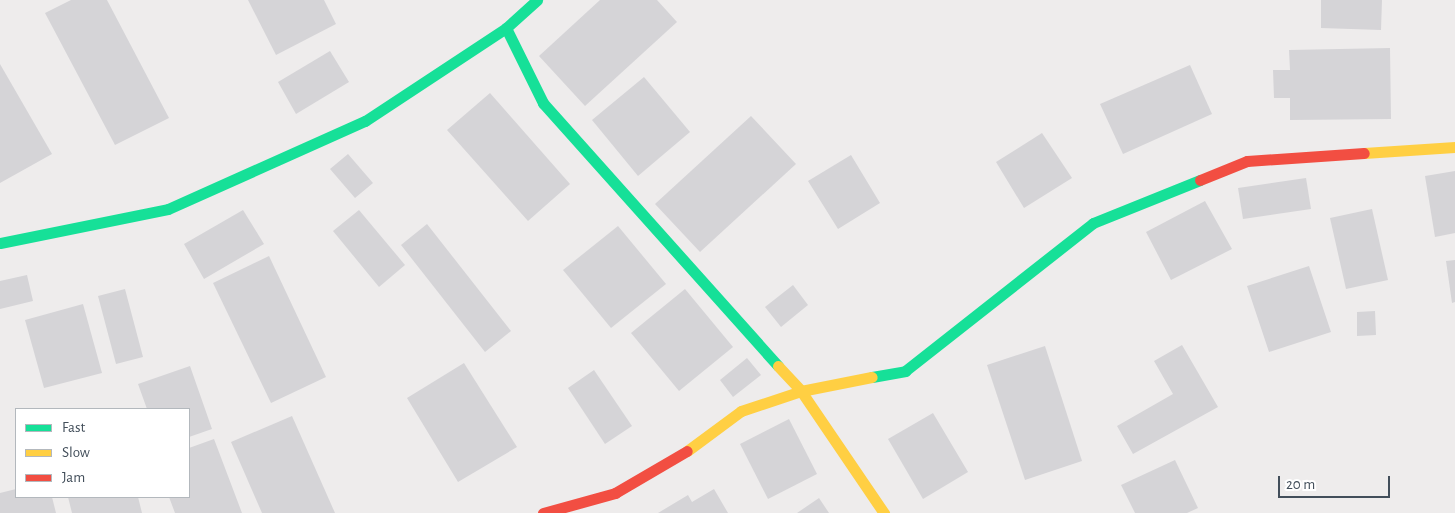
<!DOCTYPE html>
<html>
<head>
<meta charset="utf-8">
<style>
	body { margin:0 }
	#map { position:relative; width:1455px; height:513px; overflow:hidden; background:#eeecec; font-family:"Alegreya Sans",sans-serif }
	div>[style] { position:absolute }
	.building>* { inset:0; background:#d5d4d7 }
	.fast>* { height:11px; margin:-5.5px; padding:0 5.5px; transform-origin:5.5px; border-radius:5.5px; background:#16e098 }
	.slow>* { height:11px; margin:-5.5px; padding:0 5.5px; transform-origin:5.5px; border-radius:5.5px; background:#ffcf43 }
	.jam>* { height:11px; margin:-5.5px; padding:0 5.5px; transform-origin:5.5px; border-radius:5.5px; background:#f24e42 }
	span { translate:-50% -50%; white-space:nowrap; text-align:center; line-height:1.15; -webkit-text-stroke:4px #fff; paint-order:stroke }
	.legend { position:absolute; left:15px; top:408px; width:175px; height:90px; box-sizing:border-box; background:#fff; border:1px solid #b3b8bd; margin:0; padding:6px 9px; list-style:none; font-size:15px; color:#424e5a }
	.legend li { display:flex; align-items:center; gap:10px; height:25px }
	.legend b { width:25px; border:1px solid #b3b8bd }
	.scale { position:absolute; left:1278px; top:476px; width:112px; height:22px; box-sizing:border-box; border:2px solid #424e5a; border-top:0; padding-left:6px; font-size:15px; line-height:18px; white-space:nowrap; color:#424e5a; -webkit-text-stroke:4px #fff; paint-order:stroke }
</style>
</head>
<body>
<div id="map">
	<div class="building">
		<div style="clip-path:polygon(71px 0,107px 0,169px 118px,115px 145px,45px 13px)"></div>
		<div style="clip-path:polygon(248px 0,324px 0,336px 24px,276px 55px)"></div>
		<div style="clip-path:polygon(600px 0,657px 0,677px 22px,585px 106px,539px 56px)"></div>
		<div style="clip-path:polygon(1321px 0,1382px 0,1381px 30px,1321px 28px)"></div>
		<div style="clip-path:polygon(1390px 48px,1391px 119px,1290px 120px,1290px 98px,1274px 98px,1273px 70px,1290px 70px,1289px 50px)"></div>
		<div style="clip-path:polygon(330px 51px,349px 82px,296px 114px,278px 82px)"></div>
		<div style="clip-path:polygon(0 64px,52px 154px,0 183px)"></div>
		<div style="clip-path:polygon(1190px 65px,1212px 114px,1123px 154px,1100px 104px)"></div>
		<div style="clip-path:polygon(644px 77px,690px 132px,638px 176px,592px 120px)"></div>
		<div style="clip-path:polygon(490px 93px,570px 184px,528px 221px,447px 130px)"></div>
		<div style="clip-path:polygon(751px 116px,796px 164px,700px 252px,655px 204px)"></div>
		<div style="clip-path:polygon(1042px 133px,1072px 178px,1024px 208px,996px 162px)"></div>
		<div style="clip-path:polygon(348px 154px,373px 183px,355px 198px,330px 169px)"></div>
		<div style="clip-path:polygon(851px 155px,880px 203px,838px 229px,808px 181px)"></div>
		<div style="clip-path:polygon(1455px 171px,1455px 233px,1435px 237px,1425px 176px)"></div>
		<div style="clip-path:polygon(1306px 178px,1311px 209px,1243px 219px,1238px 188px)"></div>
		<div style="clip-path:polygon(1205px 201px,1232px 249px,1171px 280px,1146px 232px)"></div>
		<div style="clip-path:polygon(1372px 209px,1388px 280px,1346px 289px,1330px 218px)"></div>
		<div style="clip-path:polygon(243px 210px,264px 244px,204px 279px,184px 244px)"></div>
		<div style="clip-path:polygon(359px 210px,405px 265px,379px 287px,333px 231px)"></div>
		<div style="clip-path:polygon(427px 224px,511px 331px,485px 352px,401px 245px)"></div>
		<div style="clip-path:polygon(618px 226px,666px 284px,611px 328px,563px 270px)"></div>
		<div style="clip-path:polygon(269px 256px,326px 377px,271px 403px,213px 283px)"></div>
		<div style="clip-path:polygon(1455px 260px,1455px 302px,1452px 303px,1446px 261px)"></div>
		<div style="clip-path:polygon(1309px 266px,1331px 332px,1269px 352px,1247px 286px)"></div>
		<div style="clip-path:polygon(27px 275px,33px 301px,0 309px,0 281px)"></div>
		<div style="clip-path:polygon(793px 285px,808px 305px,781px 327px,765px 307px)"></div>
		<div style="clip-path:polygon(125px 289px,143px 357px,116px 364px,98px 296px)"></div>
		<div style="clip-path:polygon(685px 289px,733px 347px,679px 391px,631px 333px)"></div>
		<div style="clip-path:polygon(83px 304px,102px 373px,44px 388px,25px 320px)"></div>
		<div style="clip-path:polygon(1375px 311px,1376px 335px,1357px 336px,1357px 312px)"></div>
		<div style="clip-path:polygon(1182px 345px,1218px 407px,1133px 454px,1117px 426px,1173px 394px,1154px 361px)"></div>
		<div style="clip-path:polygon(1045px 346px,1082px 461px,1025px 480px,987px 365px)"></div>
		<div style="clip-path:polygon(747px 358px,761px 375px,733px 397px,720px 380px)"></div>
		<div style="clip-path:polygon(464px 363px,517px 447px,458px 482px,407px 398px)"></div>
		<div style="clip-path:polygon(190px 366px,212px 429px,189px 437px,189px 409px,147px 409px,138px 384px)"></div>
		<div style="clip-path:polygon(594px 370px,632px 426px,605px 444px,568px 388px)"></div>
		<div style="clip-path:polygon(933px 413px,968px 472px,923px 499px,888px 439px)"></div>
		<div style="clip-path:polygon(292px 416px,335px 513px,262px 513px,231px 442px)"></div>
		<div style="clip-path:polygon(789px 419px,817px 474px,768px 499px,740px 444px)"></div>
		<div style="clip-path:polygon(214px 439px,242px 513px,175px 513px,169px 497px,189px 497px,189px 448px)"></div>
		<div style="clip-path:polygon(1175px 460px,1198px 508px,1187px 513px,1135px 513px,1121px 485px)"></div>
		<div style="clip-path:polygon(16px 489px,16px 497px,52px 497px,56px 513px,0 513px,0 493px)"></div>
		<div style="clip-path:polygon(714px 489px,728px 513px,658px 513px,688px 495px,692px 502px)"></div>
		<div style="clip-path:polygon(68px 497px,138px 497px,142px 513px,72px 513px)"></div>
		<div style="clip-path:polygon(819px 498px,829px 513px,797px 513px)"></div>
	</div>
	<div class="fast">
		<div style="left:506px;top:28px;width:84px;rotate:63.7deg"></div>
		<div style="left:543px;top:103px;width:353px;rotate:48.2deg"></div>
		<div style="left:0;top:243px;width:171px;rotate:-11.4deg"></div>
		<div style="left:168px;top:209px;width:216px;rotate:-24.1deg"></div>
		<div style="left:365px;top:121px;width:169px;rotate:-33.4deg"></div>
		<div style="left:506px;top:28px;width:42px;rotate:-42.1deg"></div>
		<div style="left:872px;top:377px;width:34px;rotate:-10deg"></div>
		<div style="left:905px;top:371px;width:239px;rotate:-38.2deg"></div>
		<div style="left:1093px;top:223px;width:115px;rotate:-21.9deg"></div>
	</div>
	<div class="slow">
		<div style="left:1364px;top:153px;width:91px;rotate:-3.8deg"></div>
		<div style="left:778px;top:366px;width:34px;rotate:47deg"></div>
		<div style="left:801px;top:391px;width:148px;rotate:55.8deg"></div>
		<div style="left:687px;top:451px;width:67px;rotate:-36.5deg"></div>
		<div style="left:741px;top:411px;width:63px;rotate:-18.4deg"></div>
		<div style="left:801px;top:391px;width:72px;rotate:-11.2deg"></div>
	</div>
	<div class="jam">
		<div style="left:1200px;top:180px;width:51px;rotate:-22deg"></div>
		<div style="left:1247px;top:161px;width:117px;rotate:-3.9deg"></div>
		<div style="left:543px;top:513px;width:75px;rotate:-15.5deg"></div>
		<div style="left:615px;top:493px;width:83px;rotate:-30.3deg"></div>
	</div>
	<ul class="legend">
	<li><b style="height:6px;background:#16e098"></b>Fast</li>
	<li><b style="height:6px;background:#ffcf43"></b>Slow</li>
	<li><b style="height:6px;background:#f24e42"></b>Jam</li>
	</ul>
	<div class="scale">20 m</div>
</div>
</body>
</html>
